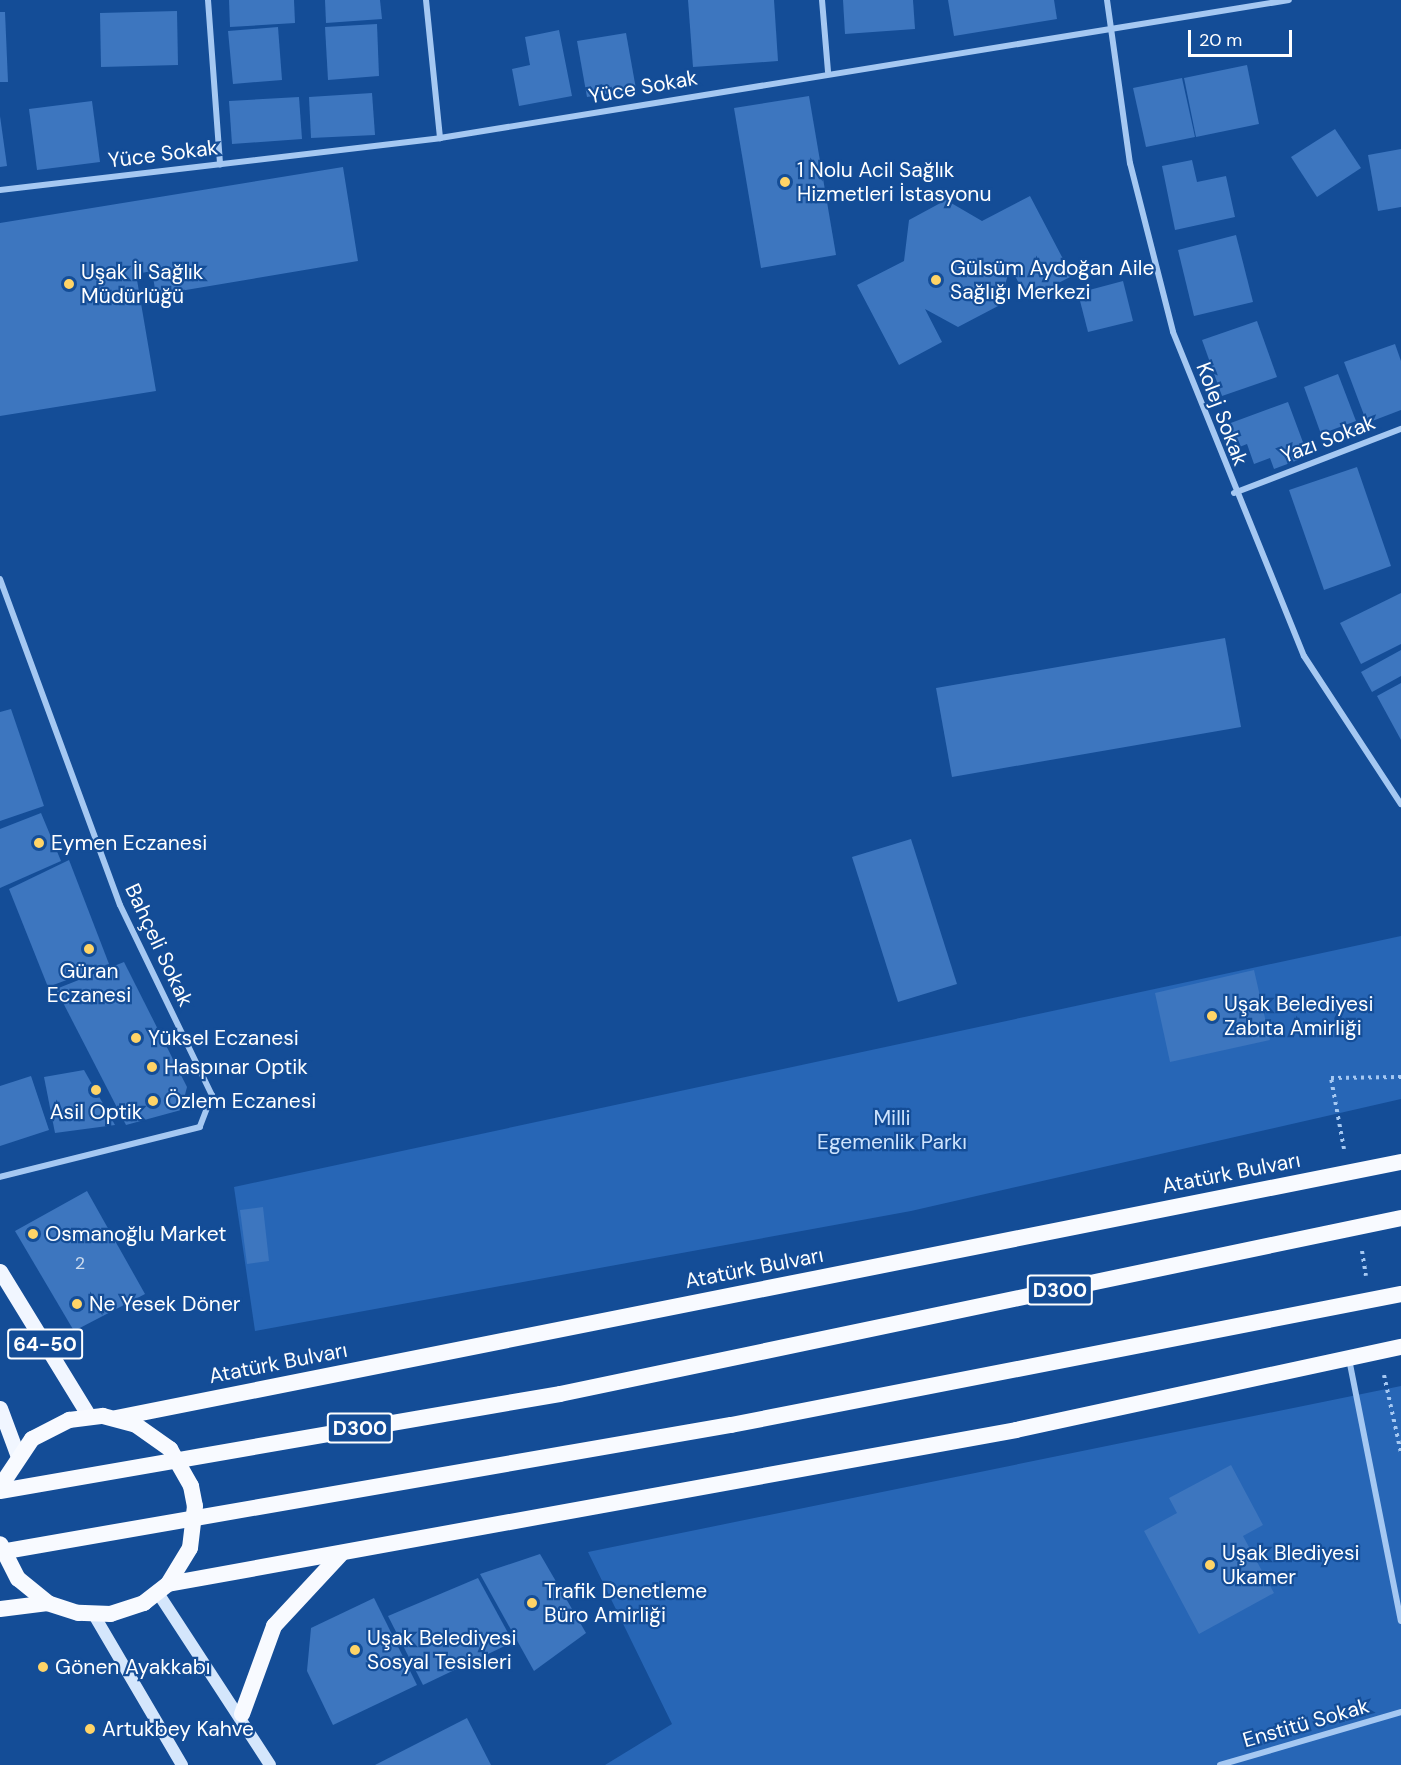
<!DOCTYPE html>
<html>
<head>
<meta charset="utf-8">
<style>
	body { margin:0 }
	#map { position:relative; width:1401px; height:1765px; overflow:hidden; background:#144d97; font-family:"DM Sans",sans-serif }
	div>[style] { position:absolute }
	.green>* { inset:0; background:#2766b6 }
	.building>* { inset:0; background:#3d76bf }
	.path>* { height:4px; margin-top:-2px; transform-origin:0; background:repeating-linear-gradient(90deg,#a5c8f2 0 3px,transparent 0 7.5px) }
	.minor>* { height:6px; margin:-3px; padding:0 3px; transform-origin:3px; border-radius:3px; background:#a5c8f2 }
	.secondary>* { height:12px; margin:-6px; padding:0 6px; transform-origin:6px; border-radius:6px; background:#d4e6fc }
	.primary>* { height:15px; margin:-7.5px; padding:0 7.5px; transform-origin:7.5px; border-radius:7.5px; background:#f1f6ff }
	.trunk>* { height:16px; margin:-8px; padding:0 8px; transform-origin:8px; border-radius:8px; background:#f8faff }
	.dots>* { width:16px; height:16px; translate:-50% -50%; box-sizing:border-box; border:3px solid #144d97; border-radius:50% }
	span { translate:-50% -50%; white-space:nowrap; text-align:center; line-height:1.15; -webkit-text-stroke:4.5px #144d97; paint-order:stroke }
	.number-label { font-size:18px; color:#ceddef }
	.number-label span { -webkit-text-stroke-width:0 }
	.shield-label span { padding:2px 4px; background:#144d97; border:2px solid; border-radius:4px; -webkit-text-stroke-width:0 }
	.shield-label { font-size:20px; color:#fff; font-weight:700 }
	.street-label { font-size:21px; color:#fff }
	.poi-label { font-size:21px; color:#fff }
	.left { translate:0 -50%; text-align:left }
	.park-label { font-size:21px; color:#cde3fd }
	.scale { position:absolute; left:1188px; top:30px; width:104px; height:27px; box-sizing:border-box; border:3px solid #fff; border-top:0; padding-left:8px; font-size:18px; line-height:21px; white-space:nowrap; color:#fff; -webkit-text-stroke:4px #144d97; paint-order:stroke }
</style>
</head>
<body>
<div id="map">
	<div class="green">
		<div style="clip-path:polygon(1401px 936px,1401px 1099px,911px 1211px,255px 1331px,234px 1187px)"></div>
		<div style="clip-path:polygon(1401px 1386px,1401px 1765px,605px 1765px,672px 1724px,588px 1552px)"></div>
	</div>
	<div class="building">
		<div style="clip-path:polygon(229px 0,294px 0,295px 23px,230px 27px)"></div>
		<div style="clip-path:polygon(325px 0,380px 0,382px 19px,326px 23px)"></div>
		<div style="clip-path:polygon(688px 0,774px 0,778px 61px,693px 67px)"></div>
		<div style="clip-path:polygon(843px 0,913px 0,915px 29px,845px 34px)"></div>
		<div style="clip-path:polygon(948px 0,1054px 0,1057px 19px,954px 36px)"></div>
		<div style="clip-path:polygon(177px 11px,178px 65px,101px 67px,100px 13px)"></div>
		<div style="clip-path:polygon(0 12px,5px 12px,8px 82px,0 82px)"></div>
		<div style="clip-path:polygon(377px 24px,379px 76px,328px 80px,325px 27px)"></div>
		<div style="clip-path:polygon(278px 27px,282px 80px,233px 84px,228px 31px)"></div>
		<div style="clip-path:polygon(559px 30px,572px 96px,519px 106px,512px 69px,530px 65px,525px 37px)"></div>
		<div style="clip-path:polygon(626px 33px,636px 89px,587px 97px,577px 41px)"></div>
		<div style="clip-path:polygon(1247px 65px,1259px 124px,1196px 137px,1184px 78px)"></div>
		<div style="clip-path:polygon(1182px 78px,1195px 137px,1146px 147px,1133px 88px)"></div>
		<div style="clip-path:polygon(372px 93px,375px 135px,311px 138px,309px 97px)"></div>
		<div style="clip-path:polygon(809px 96px,836px 255px,761px 268px,734px 108px)"></div>
		<div style="clip-path:polygon(299px 97px,302px 139px,232px 144px,229px 101px)"></div>
		<div style="clip-path:polygon(92px 101px,100px 162px,37px 170px,29px 109px)"></div>
		<div style="clip-path:polygon(0 116px,7px 166px,0 167px)"></div>
		<div style="clip-path:polygon(1335px 129px,1361px 168px,1317px 197px,1291px 157px)"></div>
		<div style="clip-path:polygon(1401px 149px,1401px 207px,1378px 211px,1368px 155px)"></div>
		<div style="clip-path:polygon(1192px 160px,1197px 182px,1226px 176px,1235px 217px,1175px 230px,1162px 166px)"></div>
		<div style="clip-path:polygon(343px 167px,358px 261px,156px 295px,152px 271px,136px 274px,156px 391px,0 416px,0 223px)"></div>
		<div style="clip-path:polygon(1030px 196px,1072px 276px,1027px 299px,1010px 266px,1000px 305px,958px 327px,925px 309px,942px 342px,899px 365px,857px 285px,904px 261px,909px 220px,946px 200px,982px 221px)"></div>
		<div style="clip-path:polygon(1236px 235px,1253px 302px,1194px 316px,1178px 250px)"></div>
		<div style="clip-path:polygon(1123px 281px,1133px 321px,1088px 332px,1078px 293px)"></div>
		<div style="clip-path:polygon(1257px 321px,1277px 377px,1222px 396px,1202px 340px)"></div>
		<div style="clip-path:polygon(1395px 344px,1401px 361px,1401px 410px,1367px 423px,1344px 362px)"></div>
		<div style="clip-path:polygon(1338px 374px,1356px 421px,1321px 434px,1304px 387px)"></div>
		<div style="clip-path:polygon(1288px 402px,1304px 445px,1294px 449px,1298px 460px,1274px 469px,1270px 458px,1254px 464px,1247px 444px,1237px 448px,1228px 424px)"></div>
		<div style="clip-path:polygon(1357px 467px,1391px 566px,1324px 590px,1289px 490px)"></div>
		<div style="clip-path:polygon(1401px 593px,1401px 644px,1361px 664px,1340px 623px)"></div>
		<div style="clip-path:polygon(1225px 638px,1241px 727px,952px 777px,936px 688px)"></div>
		<div style="clip-path:polygon(1401px 650px,1401px 676px,1372px 692px,1361px 672px)"></div>
		<div style="clip-path:polygon(1401px 683px,1401px 740px,1377px 696px)"></div>
		<div style="clip-path:polygon(11px 709px,44px 806px,0 821px,0 712px)"></div>
		<div style="clip-path:polygon(41px 813px,61px 861px,0 888px,0 829px)"></div>
		<div style="clip-path:polygon(911px 839px,957px 984px,898px 1002px,852px 857px)"></div>
		<div style="clip-path:polygon(69px 860px,109px 964px,48px 987px,9px 889px)"></div>
		<div style="clip-path:polygon(124px 962px,187px 1087px,181px 1110px,126px 1125px,56px 989px)"></div>
		<div style="clip-path:polygon(1254px 970px,1270px 1040px,1170px 1062px,1155px 993px)"></div>
		<div style="clip-path:polygon(84px 1070px,115px 1125px,55px 1133px,44px 1077px)"></div>
		<div style="clip-path:polygon(31px 1076px,49px 1130px,0 1146px,0 1086px)"></div>
		<div style="clip-path:polygon(87px 1191px,145px 1294px,74px 1331px,15px 1231px)"></div>
		<div style="clip-path:polygon(263px 1207px,269px 1261px,247px 1264px,240px 1210px)"></div>
		<div style="clip-path:polygon(1231px 1465px,1263px 1525px,1243px 1536px,1274px 1593px,1199px 1634px,1144px 1531px,1177px 1513px,1169px 1498px)"></div>
		<div style="clip-path:polygon(540px 1554px,586px 1633px,534px 1671px,480px 1574px)"></div>
		<div style="clip-path:polygon(478px 1578px,513px 1642px,423px 1685px,388px 1616px)"></div>
		<div style="clip-path:polygon(374px 1598px,417px 1685px,333px 1725px,307px 1671px,311px 1628px)"></div>
		<div style="clip-path:polygon(467px 1718px,491px 1765px,375px 1765px)"></div>
	</div>
	<div class="path">
		<div style="left:1344px;top:1149px;width:72px;rotate:-100.4deg"></div>
		<div style="left:1331px;top:1078px;width:70px;rotate:-0.8deg"></div>
		<div style="left:1362px;top:1251px;width:25px;rotate:81deg"></div>
		<div style="left:1384px;top:1375px;width:80px;rotate:77.7deg"></div>
	</div>
	<div class="minor">
		<div style="left:208px;top:0;width:165px;rotate:85.8deg"></div>
		<div style="left:426px;top:0;width:139px;rotate:84.2deg"></div>
		<div style="left:822px;top:0;width:72px;rotate:85.2deg"></div>
		<div style="left:1107px;top:0;width:165px;rotate:82deg"></div>
		<div style="left:1130px;top:163px;width:174px;rotate:75.7deg"></div>
		<div style="left:1173px;top:332px;width:349px;rotate:68deg"></div>
		<div style="left:1304px;top:656px;width:177px;rotate:56.8deg"></div>
		<div style="left:0;top:190px;width:443px;rotate:-6.7deg"></div>
		<div style="left:440px;top:138px;width:860px;rotate:-9.23deg"></div>
		<div style="left:1234px;top:493px;width:179px;rotate:-21deg"></div>
		<div style="left:0;top:579px;width:347px;rotate:69.8deg"></div>
		<div style="left:120px;top:905px;width:211px;rotate:64.2deg"></div>
		<div style="left:212px;top:1095px;width:34px;rotate:111deg"></div>
		<div style="left:200px;top:1127px;width:206px;rotate:166deg"></div>
		<div style="left:1349px;top:1359px;width:267px;rotate:78.8deg"></div>
		<div style="left:1220px;top:1765px;width:189px;rotate:-16.3deg"></div>
	</div>
	<div class="secondary">
		<div style="left:158px;top:1593px;width:205px;rotate:56.9deg"></div>
		<div style="left:94px;top:1615px;width:174px;rotate:59.6deg"></div>
	</div>
	<div class="primary">
		<div style="left:0;top:1271px;width:170px;rotate:58.5deg"></div>
		<div style="left:0;top:1408px;width:49px;rotate:69.7deg"></div>
	</div>
	<div class="trunk">
		<div style="left:116px;top:1418px;width:1310px;rotate:-11.27deg"></div>
		<div style="left:0;top:1487px;width:58px;rotate:-56.3deg"></div>
		<div style="left:32px;top:1439px;width:42px;rotate:-27.2deg"></div>
		<div style="left:69px;top:1420px;width:34px;rotate:-7deg"></div>
		<div style="left:103px;top:1416px;width:34px;rotate:15deg"></div>
		<div style="left:136px;top:1425px;width:42px;rotate:35.2deg"></div>
		<div style="left:170px;top:1449px;width:43px;rotate:60.4deg"></div>
		<div style="left:191px;top:1486px;width:20px;rotate:79deg"></div>
		<div style="left:195px;top:1506px;width:42px;rotate:96.8deg"></div>
		<div style="left:190px;top:1548px;width:42px;rotate:121.4deg"></div>
		<div style="left:168px;top:1584px;width:31px;rotate:142deg"></div>
		<div style="left:144px;top:1603px;width:35px;rotate:162deg"></div>
		<div style="left:111px;top:1614px;width:33px;rotate:-178deg"></div>
		<div style="left:78px;top:1613px;width:32px;rotate:-162deg"></div>
		<div style="left:48px;top:1603px;width:38px;rotate:-141deg"></div>
		<div style="left:18px;top:1579px;width:39px;rotate:-117deg"></div>
		<div style="left:0;top:1491px;width:568px;rotate:-9.83deg"></div>
		<div style="left:560px;top:1394px;width:859px;rotate:-11.82deg"></div>
		<div style="left:0;top:1552px;width:742px;rotate:-9.86deg"></div>
		<div style="left:731px;top:1425px;width:683px;rotate:-11.06deg"></div>
		<div style="left:168px;top:1584px;width:862px;rotate:-10.29deg"></div>
		<div style="left:1016px;top:1430px;width:394px;rotate:-12.2deg"></div>
		<div style="left:0;top:1609px;width:48px;rotate:-7.1deg"></div>
		<div style="left:242px;top:1714px;width:94px;rotate:-70deg"></div>
		<div style="left:274px;top:1626px;width:98px;rotate:-47.1deg"></div>
	</div>
	<div class="dots">
		<div style="left:785px;top:182px;background:#ffd467"></div>
		<div style="left:936px;top:280px;background:#ffd467"></div>
		<div style="left:69px;top:284px;background:#ffd467"></div>
		<div style="left:39px;top:843px;background:#ffd467"></div>
		<div style="left:89px;top:949px;background:#ffd467"></div>
		<div style="left:1212px;top:1016px;background:#ffd467"></div>
		<div style="left:136px;top:1038px;background:#ffd467"></div>
		<div style="left:152px;top:1067px;background:#ffd467"></div>
		<div style="left:96px;top:1090px;background:#ffd467"></div>
		<div style="left:153px;top:1101px;background:#ffd467"></div>
		<div style="left:33px;top:1234px;background:#ffd467"></div>
		<div style="left:77px;top:1304px;background:#ffd467"></div>
		<div style="left:1210px;top:1565px;background:#ffd467"></div>
		<div style="left:532px;top:1603px;background:#ffd467"></div>
		<div style="left:355px;top:1650px;background:#ffd467"></div>
		<div style="left:43px;top:1667px;background:#ffd467"></div>
		<div style="left:90px;top:1729px;background:#ffd467"></div>
	</div>
	<div class="number-label">
		<span style="left:80px;top:1263px">2</span>
	</div>
	<div class="shield-label">
		<span style="left:1060px;top:1290px">D300</span>
		<span style="left:45px;top:1344px">64-50</span>
		<span style="left:360px;top:1428px">D300</span>
	</div>
	<div class="street-label">
		<span style="left:643px;top:87px;rotate:-10deg">Yüce Sokak</span>
		<span style="left:163px;top:154px;rotate:-7deg">Yüce Sokak</span>
		<span style="left:1222px;top:414px;rotate:69deg">Kolej Sokak</span>
		<span style="left:1328px;top:439px;rotate:-21deg">Yazı Sokak</span>
		<span style="left:159px;top:945px;rotate:65deg">Bahçeli Sokak</span>
		<span style="left:1231px;top:1173px;rotate:-11deg">Atatürk Bulvarı</span>
		<span style="left:754px;top:1268px;rotate:-11deg">Atatürk Bulvarı</span>
		<span style="left:278px;top:1363px;rotate:-11deg">Atatürk Bulvarı</span>
		<span style="left:1306px;top:1723px;rotate:-16deg">Enstitü Sokak</span>
	</div>
	<div class="poi-label">
		<span class="left" style="left:797px;top:182px">1 Nolu Acil Sağlık<br>Hizmetleri İstasyonu</span>
		<span class="left" style="left:950px;top:280px">Gülsüm Aydoğan Aile<br>Sağlığı Merkezi</span>
		<span class="left" style="left:81px;top:284px">Uşak İl Sağlık<br>Müdürlüğü</span>
		<span class="left" style="left:51px;top:843px">Eymen Eczanesi</span>
		<span style="left:89px;top:983px">Güran<br>Eczanesi</span>
		<span class="left" style="left:1224px;top:1016px">Uşak Belediyesi<br>Zabıta Amirliği</span>
		<span class="left" style="left:148px;top:1038px">Yüksel Eczanesi</span>
		<span class="left" style="left:164px;top:1067px">Haspınar Optik</span>
		<span class="left" style="left:165px;top:1101px">Özlem Eczanesi</span>
		<span style="left:96px;top:1112px">Asil Optik</span>
		<span class="left" style="left:45px;top:1234px">Osmanoğlu Market</span>
		<span class="left" style="left:89px;top:1304px">Ne Yesek Döner</span>
		<span class="left" style="left:1222px;top:1565px">Uşak Blediyesi<br>Ukamer</span>
		<span class="left" style="left:544px;top:1603px">Trafik Denetleme<br>Büro Amirliği</span>
		<span class="left" style="left:367px;top:1650px">Uşak Belediyesi<br>Sosyal Tesisleri</span>
		<span class="left" style="left:55px;top:1667px">Gönen Ayakkabı</span>
		<span class="left" style="left:102px;top:1729px">Artukbey Kahve</span>
	</div>
	<div class="park-label">
		<span style="left:892px;top:1130px">Milli<br>Egemenlik Parkı</span>
	</div>
	<div class="scale">20 m</div>
</div>
</body>
</html>
